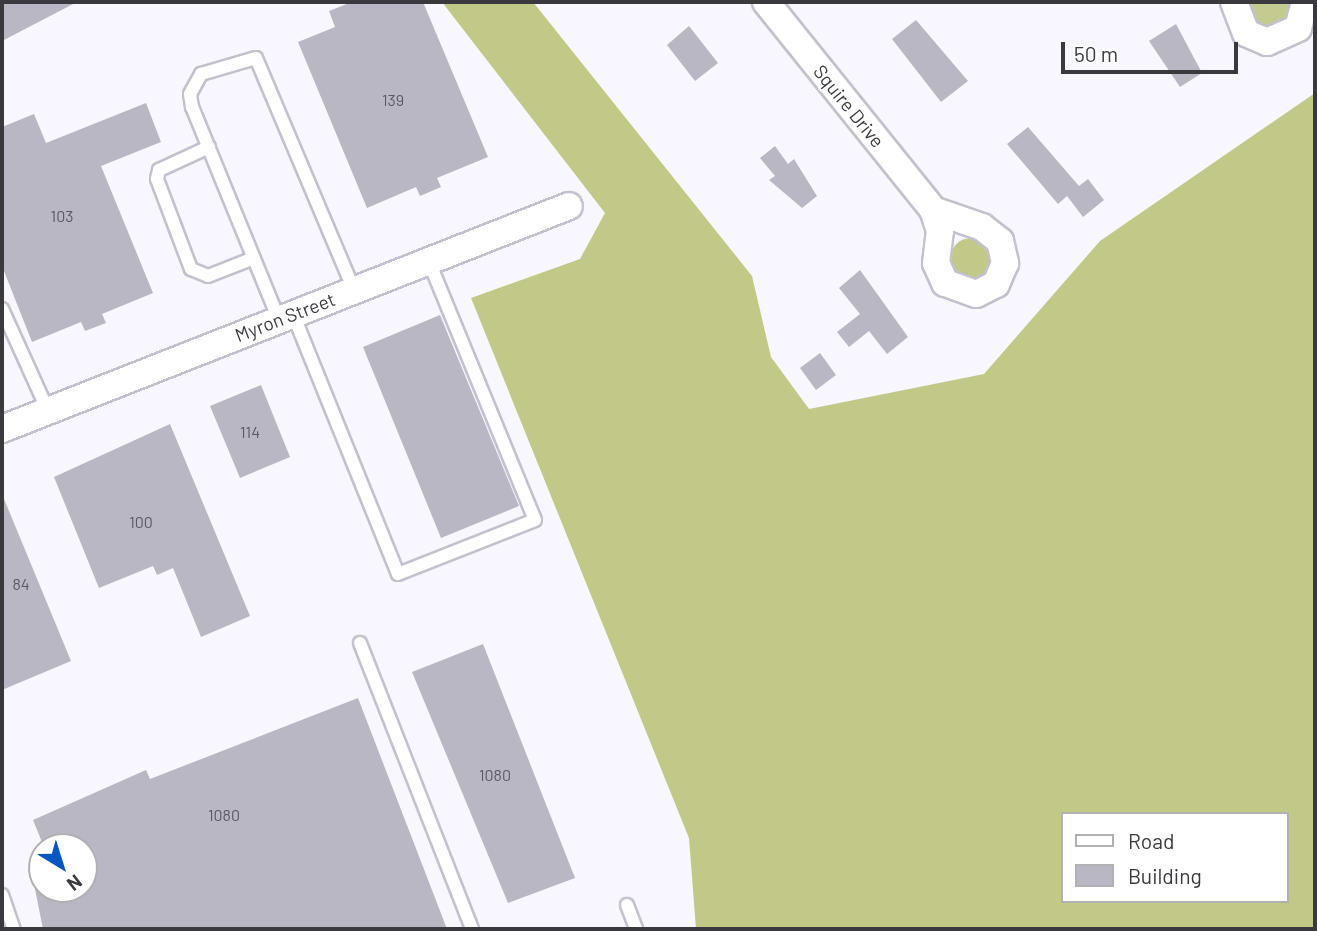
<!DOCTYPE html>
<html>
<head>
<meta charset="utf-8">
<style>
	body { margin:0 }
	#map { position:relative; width:1317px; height:931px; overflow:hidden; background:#f8f6fe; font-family:Barlow,sans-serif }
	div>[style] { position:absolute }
	.green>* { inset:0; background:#c5cb90 }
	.forest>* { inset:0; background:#c2c986 }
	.round { border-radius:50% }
	.building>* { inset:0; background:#b9b7c4 }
	.roads { filter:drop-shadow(2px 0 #c4c1ce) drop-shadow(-2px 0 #c4c1ce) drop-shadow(0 2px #c4c1ce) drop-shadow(0 -2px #c4c1ce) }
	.service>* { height:12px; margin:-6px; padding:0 6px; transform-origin:6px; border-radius:6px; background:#fff }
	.minor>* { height:26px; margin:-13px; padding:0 13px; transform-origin:13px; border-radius:13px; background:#fff }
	span { translate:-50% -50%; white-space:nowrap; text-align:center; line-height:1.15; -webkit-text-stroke:5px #fff; paint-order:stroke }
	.number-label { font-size:16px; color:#5a5860 }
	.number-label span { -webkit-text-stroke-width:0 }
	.street-label { font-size:19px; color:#3b393e }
	.frame { position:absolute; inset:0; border:4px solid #3b393e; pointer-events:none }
	.legend { position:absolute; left:1061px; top:812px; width:228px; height:91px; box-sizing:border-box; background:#fff; border:2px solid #b1b0b2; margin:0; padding:9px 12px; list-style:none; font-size:21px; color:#3b393e }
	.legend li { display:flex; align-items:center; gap:14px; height:35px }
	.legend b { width:35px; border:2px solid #b1b0b2 }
	.north { position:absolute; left:28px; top:833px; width:70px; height:70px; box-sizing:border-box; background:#fff; border:2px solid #b1b0b2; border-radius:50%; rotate:142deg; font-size:19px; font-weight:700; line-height:28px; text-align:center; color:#3b393e }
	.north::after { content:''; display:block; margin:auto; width:24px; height:32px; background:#0757c1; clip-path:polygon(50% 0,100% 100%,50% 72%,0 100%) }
	.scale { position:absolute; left:1061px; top:42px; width:177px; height:32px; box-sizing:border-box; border:4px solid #3b393e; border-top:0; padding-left:9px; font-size:21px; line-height:24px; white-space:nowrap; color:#3b393e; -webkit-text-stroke:5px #fff; paint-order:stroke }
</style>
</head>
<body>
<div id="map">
	<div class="green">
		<div style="clip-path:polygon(1248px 2px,1292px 2px,1287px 21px,1267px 29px,1254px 22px)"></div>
	</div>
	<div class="forest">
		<div style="clip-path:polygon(evenodd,442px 2px,533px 2px,752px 276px,771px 357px,809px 409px,984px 374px,1100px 241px,1315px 93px,1315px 929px,696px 929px,689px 838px,471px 298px,580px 259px,605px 213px,442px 2px,1063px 814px,1287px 814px,1287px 901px,1063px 901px,1063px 814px)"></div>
		<div class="round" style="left:950px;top:238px;width:42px;height:42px"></div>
	</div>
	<div class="building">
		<div style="clip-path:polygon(2px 2px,77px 2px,2px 41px)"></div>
		<div style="clip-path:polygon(352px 2px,423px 2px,488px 157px,437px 178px,441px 187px,420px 196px,416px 187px,367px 208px,298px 42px,335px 27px,329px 11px)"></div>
		<div style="clip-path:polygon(916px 20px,968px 81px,941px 102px,892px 39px)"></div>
		<div style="clip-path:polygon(1176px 24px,1202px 73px,1180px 87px,1149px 41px)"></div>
		<div style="clip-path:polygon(689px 26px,718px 63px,695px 81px,667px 45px)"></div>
		<div style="clip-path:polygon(146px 103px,161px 142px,101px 166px,153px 293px,102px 314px,106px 323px,85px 331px,81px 322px,32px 342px,2px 266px,2px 127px,34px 114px,46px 143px)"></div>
		<div style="clip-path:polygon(1028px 127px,1079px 186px,1088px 179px,1104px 200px,1083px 217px,1067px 196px,1058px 204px,1007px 144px)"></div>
		<div style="clip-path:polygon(775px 146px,788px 164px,794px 159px,817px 196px,802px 208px,769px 180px,775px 176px,760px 158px)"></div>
		<div style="clip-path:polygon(860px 270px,908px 337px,887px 354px,869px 331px,849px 347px,837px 332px,860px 314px,839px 288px)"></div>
		<div style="clip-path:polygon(440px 315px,519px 506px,441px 538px,363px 347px)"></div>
		<div style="clip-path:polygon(820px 353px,836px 375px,816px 390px,800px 368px)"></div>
		<div style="clip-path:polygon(261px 385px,290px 457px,240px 478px,210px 406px)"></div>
		<div style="clip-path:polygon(170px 424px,250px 616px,201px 637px,173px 568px,157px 575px,153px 566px,99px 588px,54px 477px)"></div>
		<div style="clip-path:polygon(2px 494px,71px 661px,2px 690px)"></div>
		<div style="clip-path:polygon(483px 644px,575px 878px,508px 903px,412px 672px)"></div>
		<div style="clip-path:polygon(358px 698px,447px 929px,43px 929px,35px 889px,84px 889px,84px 847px,44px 847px,33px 820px,146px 770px,150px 779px)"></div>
	</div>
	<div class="roads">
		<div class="service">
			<div style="left:209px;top:147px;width:55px;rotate:155.3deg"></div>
			<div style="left:159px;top:170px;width:9px;rotate:103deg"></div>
			<div style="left:157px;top:179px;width:96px;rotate:69.3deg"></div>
			<div style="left:191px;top:269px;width:18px;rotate:22deg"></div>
			<div style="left:208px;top:276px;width:49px;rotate:-21.4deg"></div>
			<div style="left:2px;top:309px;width:112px;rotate:65.7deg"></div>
			<div style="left:293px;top:314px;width:280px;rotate:68deg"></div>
			<div style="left:398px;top:574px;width:147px;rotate:-21.5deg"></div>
			<div style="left:535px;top:520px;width:280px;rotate:-112.3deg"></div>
			<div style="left:279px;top:320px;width:230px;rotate:-112.2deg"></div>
			<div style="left:192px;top:107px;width:13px;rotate:-99deg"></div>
			<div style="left:190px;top:94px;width:23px;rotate:-61deg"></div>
			<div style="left:201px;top:74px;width:57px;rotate:-16.2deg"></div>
			<div style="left:256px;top:58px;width:252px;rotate:67.1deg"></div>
			<div style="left:360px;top:643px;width:307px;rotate:68.6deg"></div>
			<div style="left:2px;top:895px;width:36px;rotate:71deg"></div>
			<div style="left:627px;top:905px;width:26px;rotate:69deg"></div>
		</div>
		<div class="minor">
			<div style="left:766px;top:2px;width:267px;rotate:51.2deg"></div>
			<div style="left:933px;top:210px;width:52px;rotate:19.1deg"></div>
			<div style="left:982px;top:227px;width:23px;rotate:38deg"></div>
			<div style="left:1000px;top:241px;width:23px;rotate:77deg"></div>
			<div style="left:1005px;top:263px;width:23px;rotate:113deg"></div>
			<div style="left:996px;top:284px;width:22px;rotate:153deg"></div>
			<div style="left:976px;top:294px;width:33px;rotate:-160deg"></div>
			<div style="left:945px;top:283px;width:22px;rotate:-114deg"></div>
			<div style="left:936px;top:263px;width:32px;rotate:-83deg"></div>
			<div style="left:940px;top:231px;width:22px;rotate:-108deg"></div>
			<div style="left:1234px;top:2px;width:33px;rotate:69deg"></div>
			<div style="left:1246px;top:33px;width:23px;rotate:23deg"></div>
			<div style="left:1267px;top:42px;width:34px;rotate:-24deg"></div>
			<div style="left:1298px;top:28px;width:27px;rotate:-75deg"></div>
			<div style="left:2px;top:429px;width:609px;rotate:-21.47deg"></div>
		</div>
	</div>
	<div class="number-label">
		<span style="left:393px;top:100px">139</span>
		<span style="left:62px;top:216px">103</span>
		<span style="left:250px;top:432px">114</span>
		<span style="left:141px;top:522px">100</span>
		<span style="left:21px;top:584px">84</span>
		<span style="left:495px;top:775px">1080</span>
		<span style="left:224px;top:815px">1080</span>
	</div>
	<div class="street-label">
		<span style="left:849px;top:106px;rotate:51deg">Squire Drive</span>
		<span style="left:285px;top:317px;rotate:-21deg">Myron Street</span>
	</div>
	<div class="frame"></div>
	<ul class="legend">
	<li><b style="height:9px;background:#fff"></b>Road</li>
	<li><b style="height:19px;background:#b9b7c4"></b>Building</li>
	</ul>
	<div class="north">N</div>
	<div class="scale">50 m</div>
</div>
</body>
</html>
